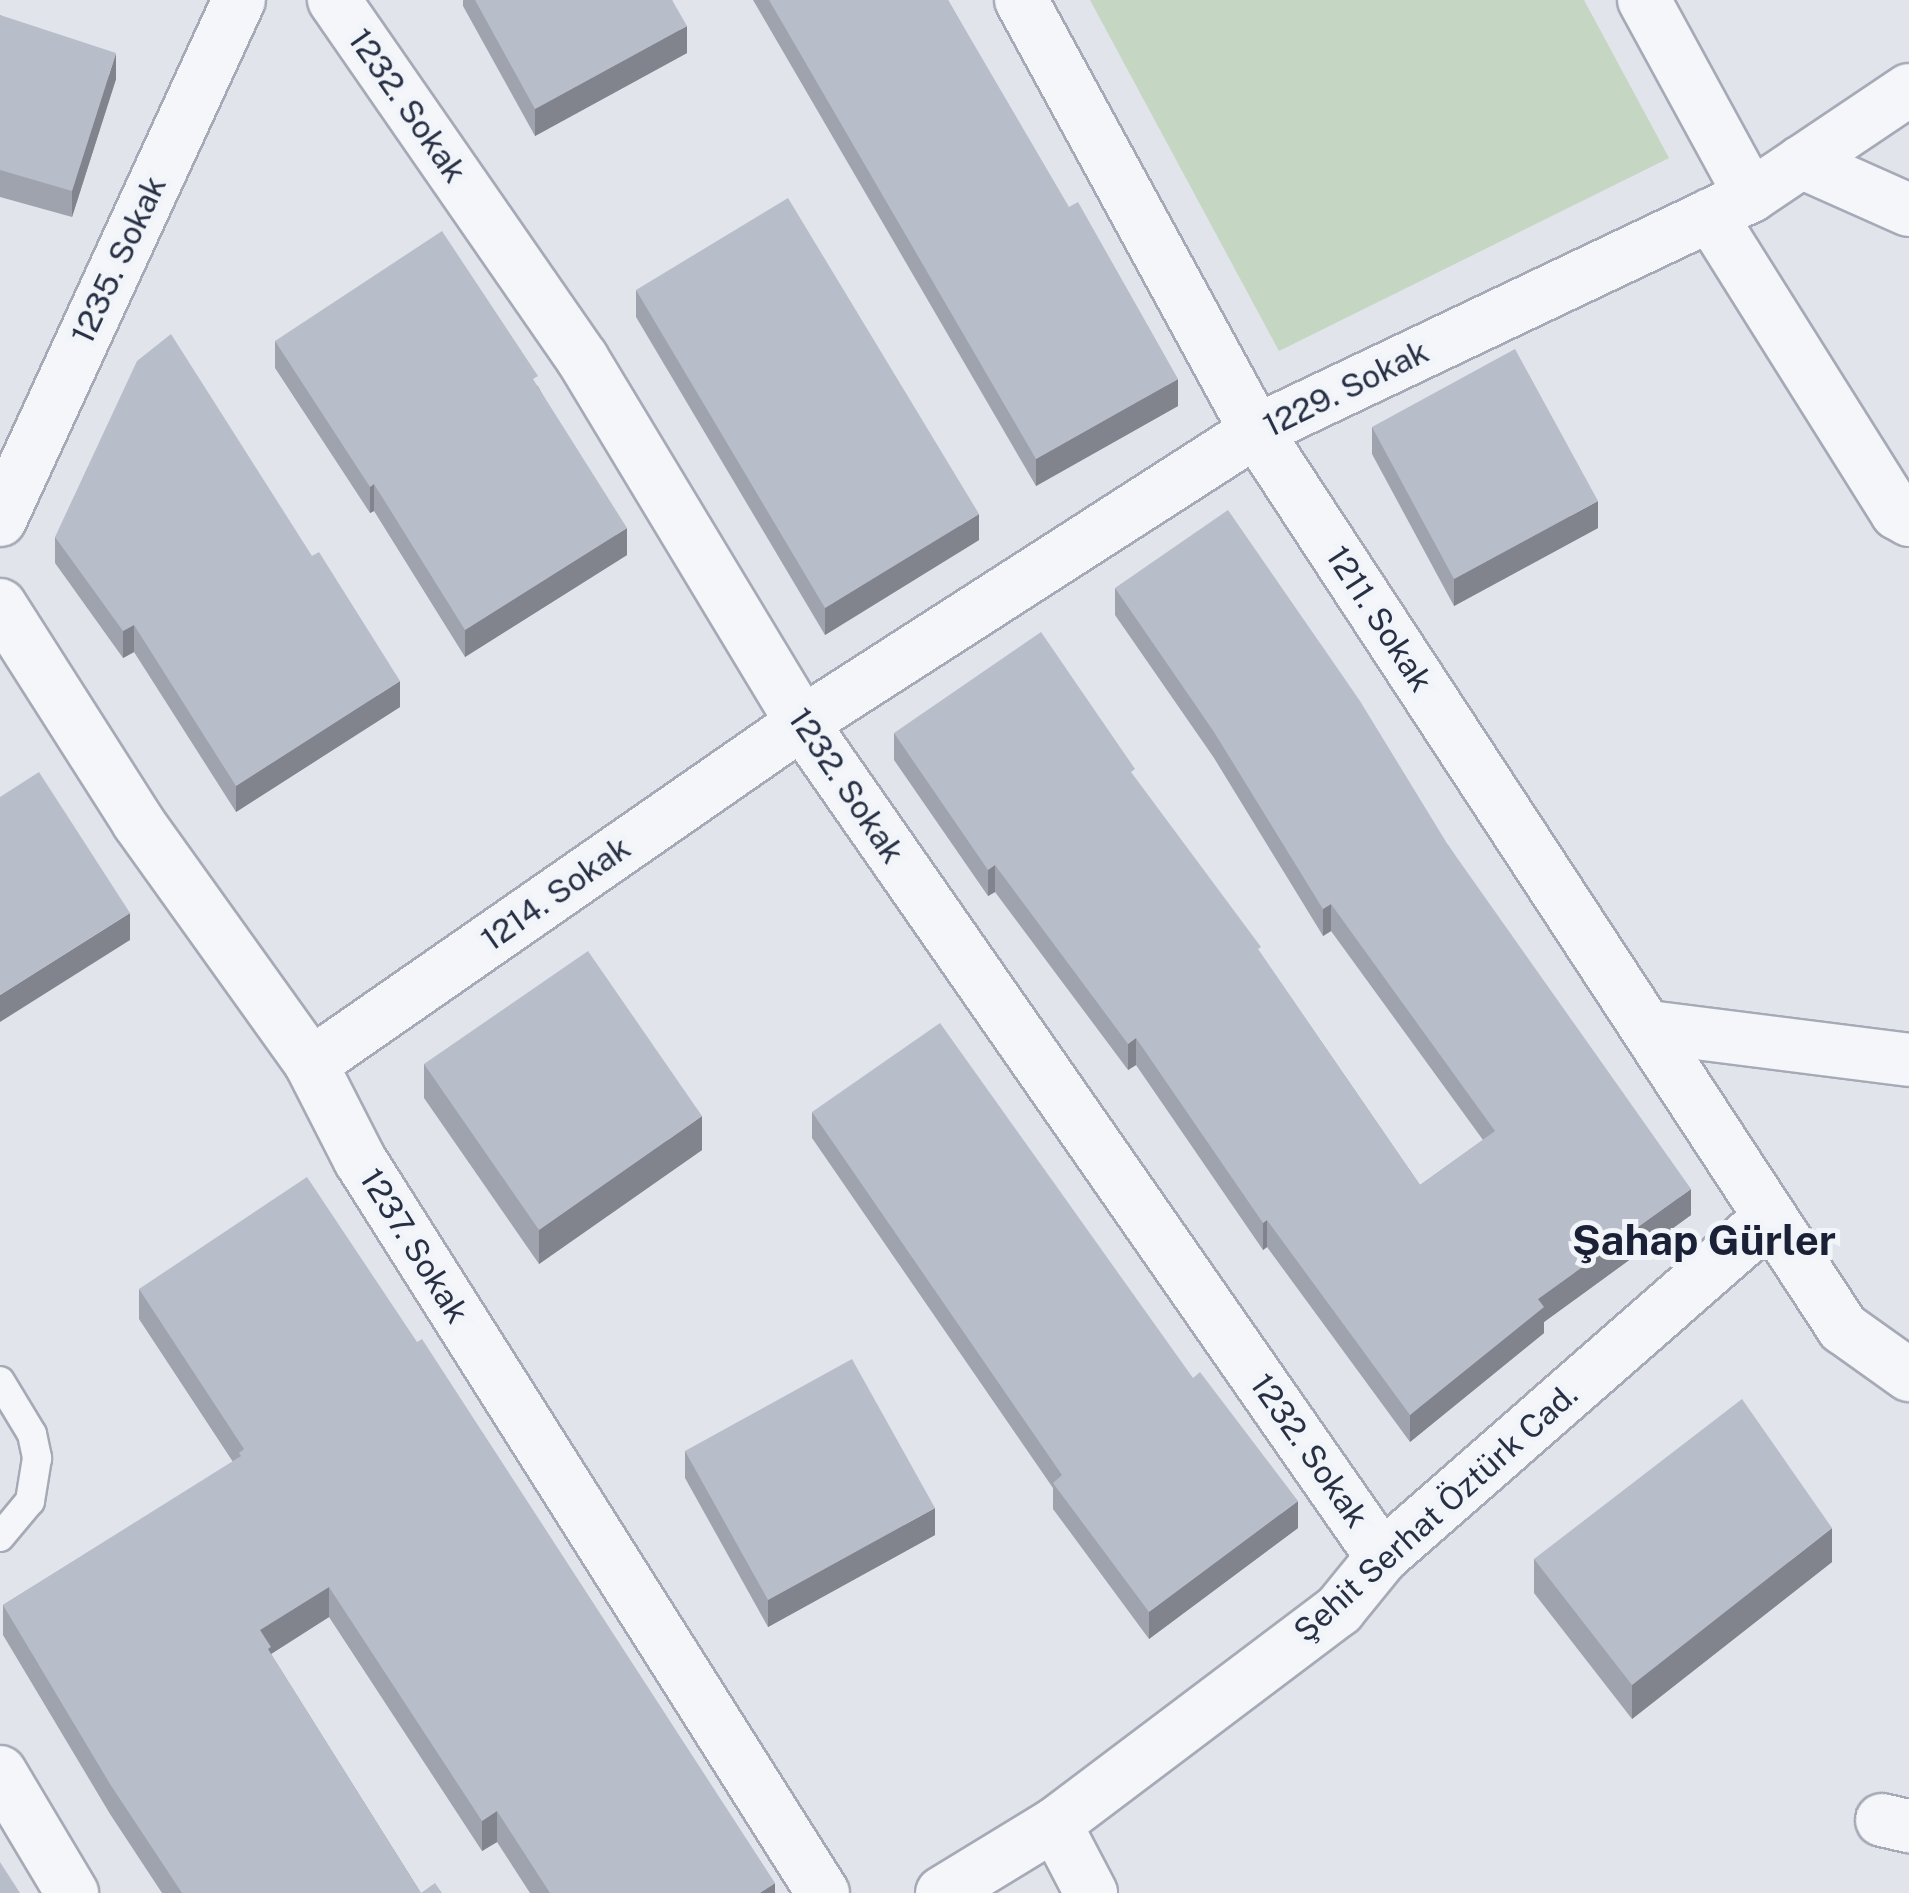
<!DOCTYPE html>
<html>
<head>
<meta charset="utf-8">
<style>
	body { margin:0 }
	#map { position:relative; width:1909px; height:1893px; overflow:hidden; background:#e1e4eb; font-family:"Public Sans",sans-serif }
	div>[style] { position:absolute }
	.green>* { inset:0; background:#c5d6c2 }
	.roads { filter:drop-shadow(2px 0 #a6aab6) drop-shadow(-2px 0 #a6aab6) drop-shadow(0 2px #a6aab6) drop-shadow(0 -2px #a6aab6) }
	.service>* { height:28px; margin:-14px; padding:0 14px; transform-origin:14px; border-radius:14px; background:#f5f6f9 }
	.minor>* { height:52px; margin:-26px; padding:0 26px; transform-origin:26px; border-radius:26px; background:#f5f6f9 }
	.wall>* { inset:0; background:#9ea3ae }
	.shaded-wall>* { inset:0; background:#81848d }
	.building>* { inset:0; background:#b8bdca }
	span { translate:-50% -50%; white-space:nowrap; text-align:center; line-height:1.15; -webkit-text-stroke:10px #f1f4f8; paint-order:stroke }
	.street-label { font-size:32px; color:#283045 }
	.district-label { font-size:42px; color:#1a2136; font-weight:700 }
</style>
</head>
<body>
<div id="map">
	<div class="green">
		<div style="clip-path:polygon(1090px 0,1584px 0,1669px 158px,1279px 351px)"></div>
	</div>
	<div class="roads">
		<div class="service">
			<div style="left:0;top:1381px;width:62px;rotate:58.9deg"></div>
			<div style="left:32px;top:1434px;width:25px;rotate:78deg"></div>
			<div style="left:37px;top:1458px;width:44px;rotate:99.2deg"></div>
			<div style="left:30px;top:1501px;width:47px;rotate:129.8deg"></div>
		</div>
		<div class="minor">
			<div style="left:334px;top:0;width:436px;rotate:55.3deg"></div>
			<div style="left:582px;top:358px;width:426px;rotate:58.9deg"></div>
			<div style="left:802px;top:723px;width:1016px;rotate:55.18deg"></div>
			<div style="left:1021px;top:0;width:491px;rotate:61.4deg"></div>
			<div style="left:1256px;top:431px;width:1072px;rotate:56.8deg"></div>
			<div style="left:1843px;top:1328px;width:81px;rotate:35.5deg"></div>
			<div style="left:1644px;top:0;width:223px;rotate:61.4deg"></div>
			<div style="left:1801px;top:162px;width:118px;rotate:24deg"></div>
			<div style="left:1710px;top:215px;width:352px;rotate:57.9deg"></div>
			<div style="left:1897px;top:513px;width:14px;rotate:30deg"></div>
			<div style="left:0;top:520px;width:572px;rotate:-65.32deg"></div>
			<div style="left:0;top:605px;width:257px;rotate:57.5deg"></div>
			<div style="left:138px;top:822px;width:297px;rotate:54.4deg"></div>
			<div style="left:311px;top:1064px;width:108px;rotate:63deg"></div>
			<div style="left:360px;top:1160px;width:867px;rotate:57.72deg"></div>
			<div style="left:1649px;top:1027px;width:262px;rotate:7.2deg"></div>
			<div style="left:311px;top:1064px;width:598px;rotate:-34.78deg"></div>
			<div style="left:802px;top:723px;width:540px;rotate:-32.75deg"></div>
			<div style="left:1256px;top:431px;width:548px;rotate:-25.4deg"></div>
			<div style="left:1751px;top:196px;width:190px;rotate:-33.9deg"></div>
			<div style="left:0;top:1772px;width:141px;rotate:59.2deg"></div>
			<div style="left:1882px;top:1820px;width:28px;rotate:13deg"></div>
			<div style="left:1055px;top:1824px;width:78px;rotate:62.4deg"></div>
			<div style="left:942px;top:1893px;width:132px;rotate:-31.4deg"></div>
			<div style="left:1055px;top:1824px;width:356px;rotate:-37deg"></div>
			<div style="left:1339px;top:1610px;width:68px;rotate:-50.9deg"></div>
			<div style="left:1382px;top:1557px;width:513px;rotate:-41.21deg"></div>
		</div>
	</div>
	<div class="wall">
		<div style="clip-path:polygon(463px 0,672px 0,687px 53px,535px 136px,463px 6px)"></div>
		<div style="clip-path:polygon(753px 0,948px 0,1178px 406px,1036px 486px)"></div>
		<div style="clip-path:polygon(0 15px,116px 79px,72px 217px,0 197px)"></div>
		<div style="clip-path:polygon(636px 290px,979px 540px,825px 635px,636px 317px)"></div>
		<div style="clip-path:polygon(275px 341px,538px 386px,627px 555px,465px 657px,374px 511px,370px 513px,275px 368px)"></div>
		<div style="clip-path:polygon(1372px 427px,1598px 528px,1454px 606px,1372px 454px)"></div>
		<div style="clip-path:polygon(55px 537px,400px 707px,236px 812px,134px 652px,123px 658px,55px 563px)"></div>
		<div style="clip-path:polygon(1115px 588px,1448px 845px,1691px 1215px,1544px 1322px,1544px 1333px,1410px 1442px,1267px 1247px,1263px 1250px,1136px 1065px,1128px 1070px,995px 892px,988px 896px,894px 760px,894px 733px,1135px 778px,1261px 954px,1420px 1185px,1483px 1140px,1331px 931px,1323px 936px,1214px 758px,1115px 615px)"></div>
		<div style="clip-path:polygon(424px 1064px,702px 1150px,539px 1264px,424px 1098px)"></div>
		<div style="clip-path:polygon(812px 1112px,1298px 1528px,1149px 1639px,1053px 1509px,1053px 1488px,812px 1138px)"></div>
		<div style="clip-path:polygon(139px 1289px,775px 1893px,530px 1893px,497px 1842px,482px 1851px,329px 1617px,271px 1654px,421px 1893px,442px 1893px,162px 1893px,110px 1814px,3px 1635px,3px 1605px,233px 1462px,139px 1319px)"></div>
		<div style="clip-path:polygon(685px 1451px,935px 1535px,768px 1627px,685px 1478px)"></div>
		<div style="clip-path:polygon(1534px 1559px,1832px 1562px,1632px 1719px,1534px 1593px)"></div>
	</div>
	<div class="shaded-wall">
		<div style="clip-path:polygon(687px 26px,687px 53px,535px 136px,535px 109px)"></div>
		<div style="clip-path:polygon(116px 53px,116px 79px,72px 217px,72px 191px)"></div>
		<div style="clip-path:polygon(1178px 379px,1178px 406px,1036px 486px,1036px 459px)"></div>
		<div style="clip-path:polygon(374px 484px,374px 511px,370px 513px,370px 487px)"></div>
		<div style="clip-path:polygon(1598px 501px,1598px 528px,1454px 606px,1454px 579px)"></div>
		<div style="clip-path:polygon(979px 514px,979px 540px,825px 635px,825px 608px)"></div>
		<div style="clip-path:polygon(627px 528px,627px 555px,465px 657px,465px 630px)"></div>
		<div style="clip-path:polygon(134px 625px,134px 652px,123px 658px,123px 631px)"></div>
		<div style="clip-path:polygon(400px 681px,400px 707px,236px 812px,236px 786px)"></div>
		<div style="clip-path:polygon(995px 865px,995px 892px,988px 896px,988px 870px)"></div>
		<div style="clip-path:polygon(1331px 904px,1331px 931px,1323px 936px,1323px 909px)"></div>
		<div style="clip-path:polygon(130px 913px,130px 940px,0 1022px,0 995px)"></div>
		<div style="clip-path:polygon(1136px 1038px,1136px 1065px,1128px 1070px,1128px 1044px)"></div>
		<div style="clip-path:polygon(702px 1116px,702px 1150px,539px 1264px,539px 1230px)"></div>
		<div style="clip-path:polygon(1691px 1189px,1691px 1215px,1544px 1322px,1544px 1333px,1410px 1442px,1410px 1415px,1538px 1299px)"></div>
		<div style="clip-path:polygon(1267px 1220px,1267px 1247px,1263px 1250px,1263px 1223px)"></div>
		<div style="clip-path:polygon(1298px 1501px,1298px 1528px,1149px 1639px,1149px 1612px)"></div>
		<div style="clip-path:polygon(935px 1508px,935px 1535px,768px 1627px,768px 1600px)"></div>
		<div style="clip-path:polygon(1832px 1528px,1832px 1562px,1632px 1719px,1632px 1685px)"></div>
		<div style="clip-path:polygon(329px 1587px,329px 1617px,271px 1654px,271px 1678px,260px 1630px)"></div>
		<div style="clip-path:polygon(497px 1811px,497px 1842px,482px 1851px,482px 1821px)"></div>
		<div style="clip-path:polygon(775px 1883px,775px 1893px,760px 1893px)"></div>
	</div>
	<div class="building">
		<div style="clip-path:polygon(475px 0,672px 0,687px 26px,535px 109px)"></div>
		<div style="clip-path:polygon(769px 0,948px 0,1069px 207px,1078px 202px,1178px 379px,1036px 459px)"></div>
		<div style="clip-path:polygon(0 15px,116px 53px,72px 191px,0 170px)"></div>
		<div style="clip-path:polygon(788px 198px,979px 514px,825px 608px,636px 290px)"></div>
		<div style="clip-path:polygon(442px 231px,538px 376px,533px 379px,627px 528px,465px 630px,374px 484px,370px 487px,275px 341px)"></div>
		<div style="clip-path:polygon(171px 334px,312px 556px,319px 552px,400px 681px,236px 786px,134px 625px,123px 631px,55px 537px,137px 361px)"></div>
		<div style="clip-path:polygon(1515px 349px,1598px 501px,1454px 579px,1372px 427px)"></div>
		<div style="clip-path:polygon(1228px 510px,1360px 701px,1448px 845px,1691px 1189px,1538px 1299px,1544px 1307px,1410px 1415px,1267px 1220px,1263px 1223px,1136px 1038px,1128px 1044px,995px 865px,988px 870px,894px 733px,1041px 632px,1135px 769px,1131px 772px,1261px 947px,1258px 949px,1420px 1185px,1495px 1131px,1331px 904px,1323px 909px,1214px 732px,1115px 588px)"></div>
		<div style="clip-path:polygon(39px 772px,130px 913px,0 995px,0 797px)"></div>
		<div style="clip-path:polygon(588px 951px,702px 1116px,539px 1230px,424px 1064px)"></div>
		<div style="clip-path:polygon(940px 1023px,1193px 1378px,1200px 1372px,1298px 1501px,1149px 1612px,1053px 1483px,1062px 1475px,812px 1112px)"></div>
		<div style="clip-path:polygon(307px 1177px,417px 1342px,422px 1339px,775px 1883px,760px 1893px,550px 1893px,497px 1811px,482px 1821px,329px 1587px,260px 1630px,271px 1647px,268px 1649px,421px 1893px,435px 1883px,442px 1893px,182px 1893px,110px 1784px,3px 1605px,241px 1456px,239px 1453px,244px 1449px,139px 1289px)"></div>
		<div style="clip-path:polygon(852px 1359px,935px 1508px,768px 1600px,685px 1451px)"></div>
		<div style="clip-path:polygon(1742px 1399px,1832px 1528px,1632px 1685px,1534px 1559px)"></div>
		<div style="clip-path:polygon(0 1862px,20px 1893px,0 1893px)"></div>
	</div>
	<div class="street-label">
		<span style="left:407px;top:106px;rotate:55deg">1232. Sokak</span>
		<span style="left:119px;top:260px;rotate:-65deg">1235. Sokak</span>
		<span style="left:1346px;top:389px;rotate:-26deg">1229. Sokak</span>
		<span style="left:1379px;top:619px;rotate:57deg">1211. Sokak</span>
		<span style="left:846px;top:786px;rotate:56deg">1232. Sokak</span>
		<span style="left:556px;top:894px;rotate:-35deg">1214. Sokak</span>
		<span style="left:414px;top:1246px;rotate:58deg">1237. Sokak</span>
		<span style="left:1309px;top:1451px;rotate:55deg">1232. Sokak</span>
		<span style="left:1436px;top:1513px;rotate:-42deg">Şehit Serhat Öztürk Cad.</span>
	</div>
	<div class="district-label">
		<span style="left:1704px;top:1240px">Şahap Gürler</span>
	</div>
</div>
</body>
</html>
